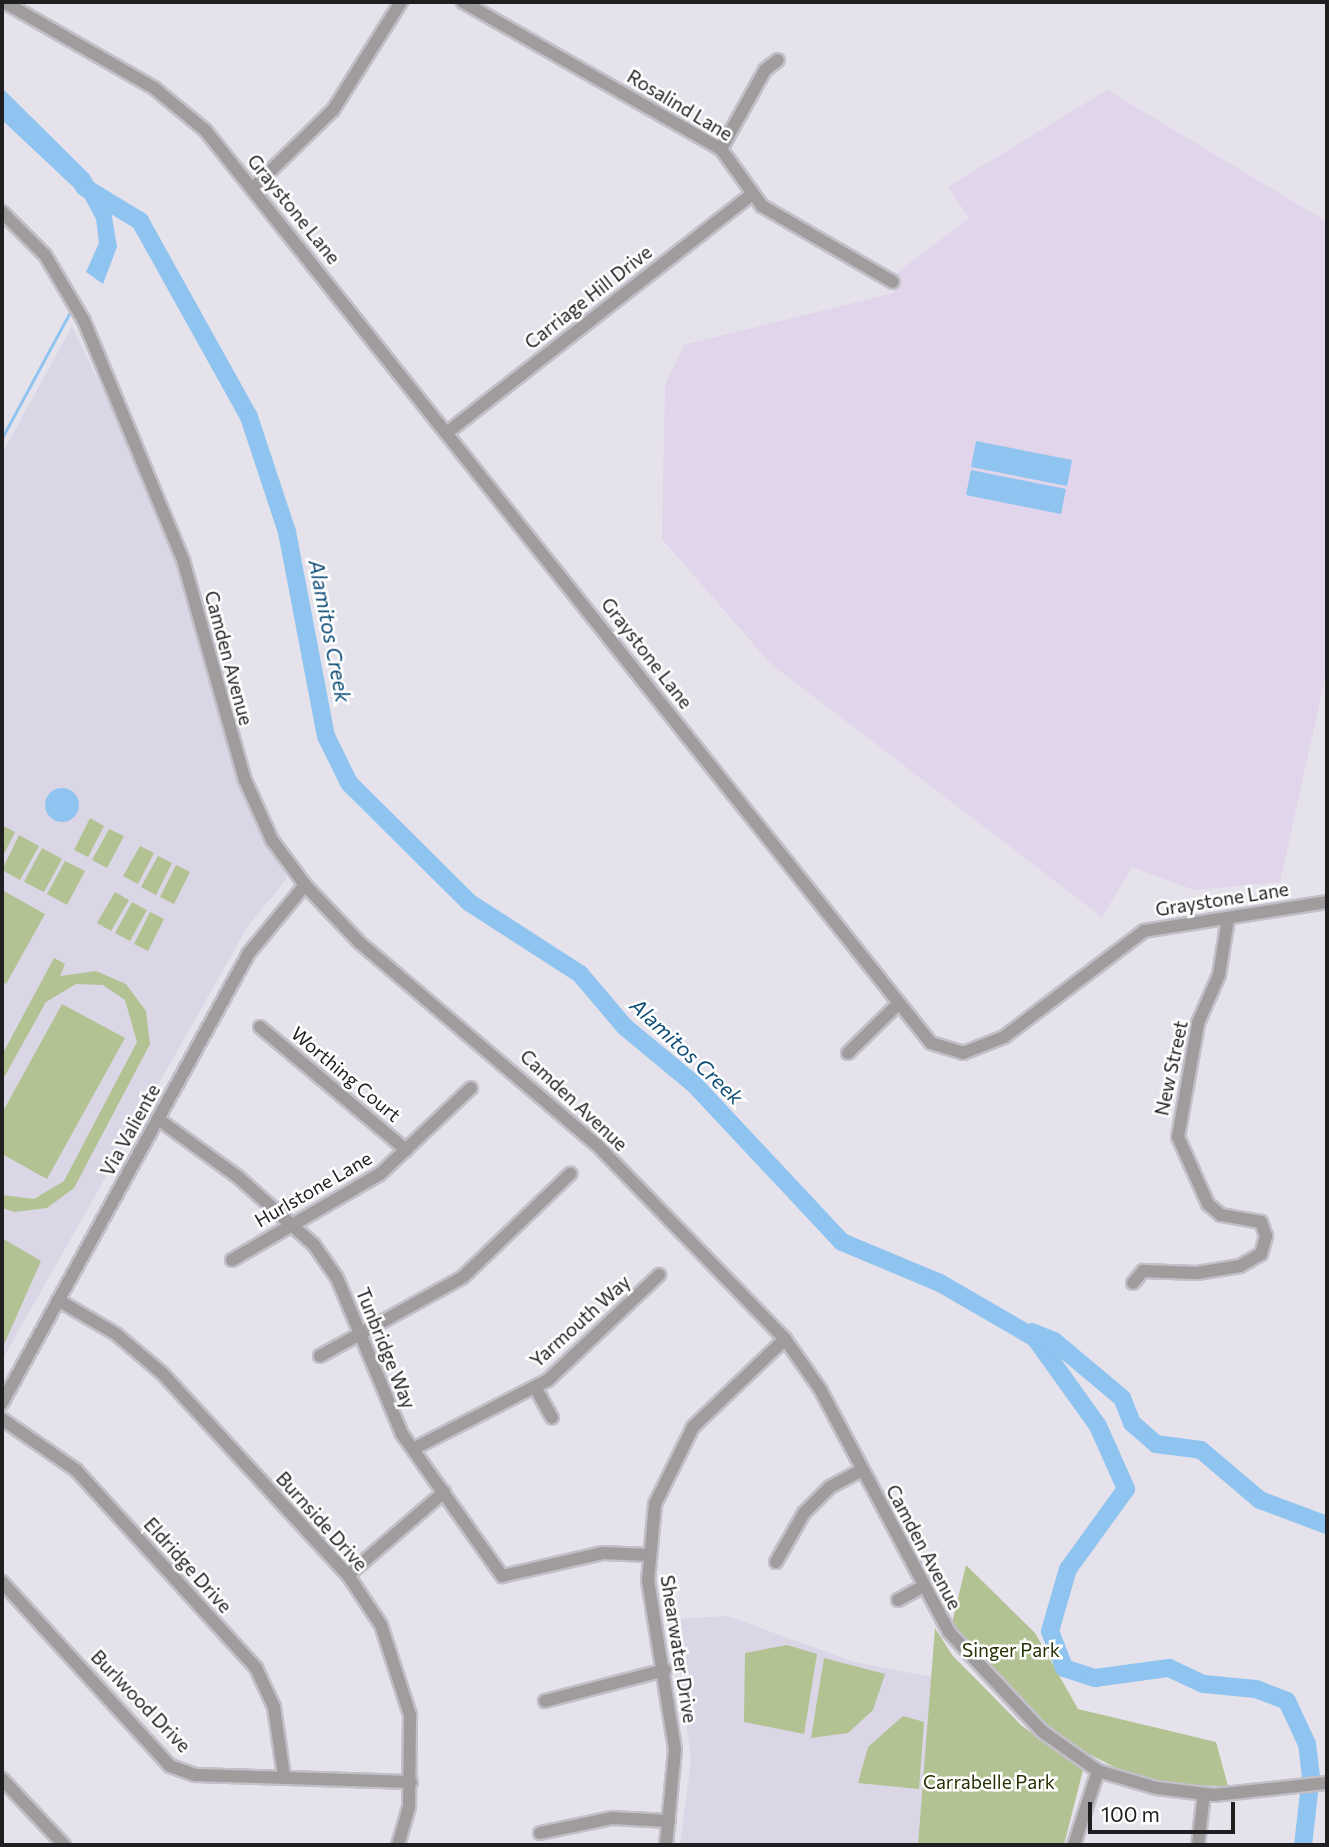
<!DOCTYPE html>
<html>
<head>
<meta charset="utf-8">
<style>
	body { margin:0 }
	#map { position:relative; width:1329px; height:1847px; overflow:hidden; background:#e5e2eb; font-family:Commissioner,sans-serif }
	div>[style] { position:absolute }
	.industrial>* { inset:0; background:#e0d5ea }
	.built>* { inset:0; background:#dad6e6 }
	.green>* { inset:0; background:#b2c292 }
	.water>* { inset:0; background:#8fc4f0 }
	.round { border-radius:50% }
	.stream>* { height:2.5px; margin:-1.25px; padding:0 1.25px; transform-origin:1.25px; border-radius:1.25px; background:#8fc4f0 }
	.river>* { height:18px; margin:-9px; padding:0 9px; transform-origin:9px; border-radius:9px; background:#8fc4f0 }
	.roads { filter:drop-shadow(2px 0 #c1bfc7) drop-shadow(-2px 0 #c1bfc7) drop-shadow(0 2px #c1bfc7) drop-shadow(0 -2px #c1bfc7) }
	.minor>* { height:12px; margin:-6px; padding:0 6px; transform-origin:6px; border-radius:6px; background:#a09b9c }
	span { translate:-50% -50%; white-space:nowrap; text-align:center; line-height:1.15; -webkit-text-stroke:5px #fff; paint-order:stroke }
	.street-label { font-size:19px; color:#1f1e21 }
	.park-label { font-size:19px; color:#263103 }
	.water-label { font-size:21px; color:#104e77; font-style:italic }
	.frame { position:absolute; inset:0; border:4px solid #1f1e21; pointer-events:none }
	.scale { position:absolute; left:1088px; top:1802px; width:147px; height:32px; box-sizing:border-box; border:4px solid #1f1e21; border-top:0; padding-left:9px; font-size:21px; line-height:24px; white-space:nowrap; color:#1f1e21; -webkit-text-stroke:5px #fff; paint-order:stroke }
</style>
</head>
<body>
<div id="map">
	<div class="industrial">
		<div style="clip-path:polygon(1107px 90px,1327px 222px,1327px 669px,1280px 882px,1194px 890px,1132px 867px,1102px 917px,770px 663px,662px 539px,665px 385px,684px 345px,894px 293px,898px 272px,969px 218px,948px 187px)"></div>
	</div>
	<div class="built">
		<div style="clip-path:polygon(72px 326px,164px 518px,229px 747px,287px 878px,248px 926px,2px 1360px,2px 454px)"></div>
		<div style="clip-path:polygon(728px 1616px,854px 1662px,932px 1677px,918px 1845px,680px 1845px,691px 1760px,673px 1619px)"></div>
	</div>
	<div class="green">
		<div style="clip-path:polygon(90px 818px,104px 826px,88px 857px,74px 850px)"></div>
		<div style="clip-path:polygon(2px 825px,15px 832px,2px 858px)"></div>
		<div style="clip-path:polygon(109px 829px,124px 836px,107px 868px,92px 860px)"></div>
		<div style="clip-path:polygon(19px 835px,39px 846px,20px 880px,2px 870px)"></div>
		<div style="clip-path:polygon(140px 846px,154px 853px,138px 884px,123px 876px)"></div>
		<div style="clip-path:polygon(42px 848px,62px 859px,44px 892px,24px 882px)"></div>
		<div style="clip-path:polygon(158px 856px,172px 863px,156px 895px,141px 887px)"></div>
		<div style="clip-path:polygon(65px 861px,85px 871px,67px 905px,47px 894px)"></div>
		<div style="clip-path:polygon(176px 865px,190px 872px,174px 904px,160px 897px)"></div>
		<div style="clip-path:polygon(2px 890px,45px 914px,6px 984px,2px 981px)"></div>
		<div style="clip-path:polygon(115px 892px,129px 900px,111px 931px,97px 923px)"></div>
		<div style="clip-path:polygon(132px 902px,147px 910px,130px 941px,115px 933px)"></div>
		<div style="clip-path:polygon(150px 912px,164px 919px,148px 951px,134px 944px)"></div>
		<div style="clip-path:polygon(54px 958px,65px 964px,60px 976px,96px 971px,126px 984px,146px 1011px,150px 1044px,74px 1188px,47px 1208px,14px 1212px,2px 1208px,2px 1195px,34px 1199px,64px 1181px,137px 1042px,125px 1000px,103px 985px,76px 984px,46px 1002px,2px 1081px,2px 1055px)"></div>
		<div style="clip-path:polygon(62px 1004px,125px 1038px,47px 1179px,2px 1154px,2px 1113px)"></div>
		<div style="clip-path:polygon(2px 1238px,41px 1261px,2px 1349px)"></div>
		<div style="clip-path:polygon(966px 1565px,1035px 1633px,1078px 1709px,1216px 1742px,1228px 1786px,1177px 1785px,1120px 1770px,1070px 1744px,1012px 1697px,951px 1627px)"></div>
		<div style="clip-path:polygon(935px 1628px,952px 1655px,1022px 1726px,1083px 1770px,1064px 1845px,918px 1845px)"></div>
		<div style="clip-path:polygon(787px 1645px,817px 1654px,804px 1734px,744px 1722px,745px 1653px)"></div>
		<div style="clip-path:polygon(824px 1658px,885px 1674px,873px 1710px,848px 1733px,811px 1738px)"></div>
		<div style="clip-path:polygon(903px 1716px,924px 1722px,919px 1789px,858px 1783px,868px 1747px)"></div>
	</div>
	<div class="water">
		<div style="clip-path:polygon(2px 88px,89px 174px,111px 211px,117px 247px,103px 284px,86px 272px,99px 243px,96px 219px,84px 197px,2px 120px)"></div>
		<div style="clip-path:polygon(976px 441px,1072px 460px,1067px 486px,971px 467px)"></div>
		<div style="clip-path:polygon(971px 470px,1066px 489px,1061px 514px,966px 495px)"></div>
		<div class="round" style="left:45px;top:788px;width:34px;height:34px"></div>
	</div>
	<div class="stream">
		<div style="left:2px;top:438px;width:141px;rotate:-61.6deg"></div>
	</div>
	<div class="river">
		<div style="left:84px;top:187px;width:66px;rotate:31.3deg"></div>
		<div style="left:140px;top:221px;width:224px;rotate:60.9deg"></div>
		<div style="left:249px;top:417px;width:121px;rotate:71.7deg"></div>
		<div style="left:287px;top:532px;width:208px;rotate:79.2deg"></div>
		<div style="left:326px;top:736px;width:52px;rotate:63.9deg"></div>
		<div style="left:349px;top:783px;width:170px;rotate:44.8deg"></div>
		<div style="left:470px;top:903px;width:131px;rotate:32.8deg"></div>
		<div style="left:580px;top:974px;width:70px;rotate:49.7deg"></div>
		<div style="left:625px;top:1027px;width:89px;rotate:39.6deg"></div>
		<div style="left:694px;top:1084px;width:216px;rotate:46.9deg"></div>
		<div style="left:842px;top:1242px;width:106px;rotate:22.7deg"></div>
		<div style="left:940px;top:1283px;width:110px;rotate:30.1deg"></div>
		<div style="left:1035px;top:1338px;width:108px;rotate:54.4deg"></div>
		<div style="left:1098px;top:1426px;width:69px;rotate:66deg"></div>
		<div style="left:1126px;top:1489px;width:99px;rotate:125.9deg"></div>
		<div style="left:1068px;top:1569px;width:65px;rotate:106.2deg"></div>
		<div style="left:1050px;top:1631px;width:40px;rotate:69deg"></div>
		<div style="left:1064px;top:1668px;width:33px;rotate:18deg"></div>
		<div style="left:1095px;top:1678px;width:75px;rotate:-7.7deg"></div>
		<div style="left:1169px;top:1668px;width:38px;rotate:25deg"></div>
		<div style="left:1204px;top:1684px;width:52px;rotate:5.5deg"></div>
		<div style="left:1256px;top:1689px;width:33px;rotate:21deg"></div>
		<div style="left:1287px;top:1701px;width:47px;rotate:65.1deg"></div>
		<div style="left:1307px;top:1744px;width:32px;rotate:83deg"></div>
		<div style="left:1311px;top:1776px;width:69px;rotate:96.6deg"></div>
		<div style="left:1032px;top:1332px;width:24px;rotate:22deg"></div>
		<div style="left:1054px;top:1341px;width:89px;rotate:40deg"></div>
		<div style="left:1122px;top:1398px;width:27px;rotate:68deg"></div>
		<div style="left:1132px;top:1423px;width:32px;rotate:41deg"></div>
		<div style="left:1156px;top:1444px;width:45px;rotate:7.6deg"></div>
		<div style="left:1201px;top:1450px;width:77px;rotate:40.3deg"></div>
		<div style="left:1260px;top:1500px;width:72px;rotate:20.5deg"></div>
	</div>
	<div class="roads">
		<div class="minor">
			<div style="left:4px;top:2px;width:173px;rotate:29.8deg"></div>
			<div style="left:154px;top:88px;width:66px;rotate:39.5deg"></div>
			<div style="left:205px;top:130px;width:1166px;rotate:51.51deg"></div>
			<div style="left:931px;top:1043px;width:34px;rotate:17deg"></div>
			<div style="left:963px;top:1053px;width:44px;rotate:-21.3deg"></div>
			<div style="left:1004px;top:1037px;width:176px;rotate:-37.1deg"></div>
			<div style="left:1144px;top:931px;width:185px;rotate:-9deg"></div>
			<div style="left:463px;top:2px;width:297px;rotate:29.7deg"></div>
			<div style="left:721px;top:149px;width:70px;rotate:54.3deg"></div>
			<div style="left:762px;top:206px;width:151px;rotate:30.1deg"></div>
			<div style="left:721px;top:149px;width:90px;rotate:-60.9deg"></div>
			<div style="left:765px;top:70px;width:16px;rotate:-38deg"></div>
			<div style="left:253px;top:188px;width:112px;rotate:-44.3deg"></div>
			<div style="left:333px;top:110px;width:128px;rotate:-57.8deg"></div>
			<div style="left:2px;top:212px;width:61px;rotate:45deg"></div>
			<div style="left:45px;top:255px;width:77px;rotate:59.4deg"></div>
			<div style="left:84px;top:321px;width:259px;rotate:67.5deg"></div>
			<div style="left:183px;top:560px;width:229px;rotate:74.3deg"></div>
			<div style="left:245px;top:780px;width:66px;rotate:65.8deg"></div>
			<div style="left:272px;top:840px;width:56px;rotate:53.7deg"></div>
			<div style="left:305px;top:885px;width:79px;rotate:46.5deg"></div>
			<div style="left:359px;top:942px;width:313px;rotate:40.5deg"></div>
			<div style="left:597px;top:1145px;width:270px;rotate:45.9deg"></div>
			<div style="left:785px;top:1339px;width:61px;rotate:55deg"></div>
			<div style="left:820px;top:1389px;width:275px;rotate:62deg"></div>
			<div style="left:949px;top:1632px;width:137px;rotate:46.8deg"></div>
			<div style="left:1043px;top:1732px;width:67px;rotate:35.3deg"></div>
			<div style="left:1098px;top:1771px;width:61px;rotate:16.1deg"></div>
			<div style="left:1157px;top:1788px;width:57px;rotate:7deg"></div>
			<div style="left:1214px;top:1795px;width:114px;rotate:-6.1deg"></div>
			<div style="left:449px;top:431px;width:383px;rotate:-38deg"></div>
			<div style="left:260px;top:1027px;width:191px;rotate:40.1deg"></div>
			<div style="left:848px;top:1053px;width:69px;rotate:-44.4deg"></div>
			<div style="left:158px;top:1119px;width:99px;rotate:35.9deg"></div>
			<div style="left:238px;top:1177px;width:102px;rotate:41.8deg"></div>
			<div style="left:314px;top:1245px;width:40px;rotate:55.1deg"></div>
			<div style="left:337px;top:1278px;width:169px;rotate:67.4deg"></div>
			<div style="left:402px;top:1434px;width:174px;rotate:54.8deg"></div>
			<div style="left:502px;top:1576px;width:104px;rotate:-12.8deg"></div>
			<div style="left:603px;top:1553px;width:45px;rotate:2.5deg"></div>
			<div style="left:232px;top:1260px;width:171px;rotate:-30.2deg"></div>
			<div style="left:380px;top:1174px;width:125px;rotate:-43.4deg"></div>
			<div style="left:1133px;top:1283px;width:16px;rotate:-50deg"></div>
			<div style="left:1143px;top:1271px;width:54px;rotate:2.1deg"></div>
			<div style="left:1197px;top:1273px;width:44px;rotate:-9.2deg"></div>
			<div style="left:1240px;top:1266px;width:24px;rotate:-30deg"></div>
			<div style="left:1261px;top:1254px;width:19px;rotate:-74deg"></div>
			<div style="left:1266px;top:1236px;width:15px;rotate:-110deg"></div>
			<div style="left:1261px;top:1222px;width:41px;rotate:-170.1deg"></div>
			<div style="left:1221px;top:1215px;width:17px;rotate:-140deg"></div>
			<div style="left:1208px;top:1204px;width:73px;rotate:-114.1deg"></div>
			<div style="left:1178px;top:1137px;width:116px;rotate:-80deg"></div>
			<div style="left:1198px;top:1023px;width:52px;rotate:-66.4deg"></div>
			<div style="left:1219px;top:975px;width:57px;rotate:-80.9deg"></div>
			<div style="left:58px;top:1300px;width:67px;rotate:30.4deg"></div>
			<div style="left:116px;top:1334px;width:60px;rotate:40.3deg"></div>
			<div style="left:162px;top:1373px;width:275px;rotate:47.4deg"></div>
			<div style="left:348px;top:1575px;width:60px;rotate:56.6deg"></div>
			<div style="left:381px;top:1625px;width:95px;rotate:72.1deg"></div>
			<div style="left:410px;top:1715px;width:92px;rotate:90.6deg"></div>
			<div style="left:409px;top:1807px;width:40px;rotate:106deg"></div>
			<div style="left:320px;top:1356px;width:163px;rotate:-28.9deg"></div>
			<div style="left:463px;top:1277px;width:149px;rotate:-43.9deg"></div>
			<div style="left:535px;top:1387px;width:35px;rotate:61deg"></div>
			<div style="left:2px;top:1403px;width:513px;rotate:-61.24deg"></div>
			<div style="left:249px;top:953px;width:88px;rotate:-50.5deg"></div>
			<div style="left:2px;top:1419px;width:90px;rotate:34.6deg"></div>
			<div style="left:76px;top:1470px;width:268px;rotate:47.7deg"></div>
			<div style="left:256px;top:1668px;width:43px;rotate:65.2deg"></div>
			<div style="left:274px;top:1707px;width:70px;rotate:81.8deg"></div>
			<div style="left:413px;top:1449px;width:152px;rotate:-27.1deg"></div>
			<div style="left:548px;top:1380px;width:153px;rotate:-43.4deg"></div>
			<div style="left:776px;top:1562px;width:56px;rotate:-60.3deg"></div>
			<div style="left:804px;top:1513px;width:37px;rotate:-45deg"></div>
			<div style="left:830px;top:1487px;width:36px;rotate:-28deg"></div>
			<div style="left:348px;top:1575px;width:127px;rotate:-40.8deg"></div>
			<div style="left:2px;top:1582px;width:249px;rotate:47.6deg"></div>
			<div style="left:170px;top:1766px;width:27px;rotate:20deg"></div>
			<div style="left:195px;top:1775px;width:216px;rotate:1.9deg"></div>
			<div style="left:898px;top:1600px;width:27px;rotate:-28deg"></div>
			<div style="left:545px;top:1701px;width:124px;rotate:-14.5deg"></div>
			<div style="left:2px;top:1779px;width:91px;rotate:46.8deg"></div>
			<div style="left:540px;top:1833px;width:74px;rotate:-11.8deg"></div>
			<div style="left:612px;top:1818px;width:57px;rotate:3deg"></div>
			<div style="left:666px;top:1845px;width:96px;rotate:-84.6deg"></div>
			<div style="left:675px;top:1749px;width:170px;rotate:-99.1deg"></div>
			<div style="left:648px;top:1581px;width:77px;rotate:-84.8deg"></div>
			<div style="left:655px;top:1504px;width:86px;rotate:-63.7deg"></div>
			<div style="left:693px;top:1427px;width:127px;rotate:-43.7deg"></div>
			<div style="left:1074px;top:1845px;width:78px;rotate:-72deg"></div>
			<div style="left:1198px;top:1845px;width:51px;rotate:-83.3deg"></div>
		</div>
	</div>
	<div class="street-label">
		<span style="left:680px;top:105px;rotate:31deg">Rosalind Lane</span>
		<span style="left:294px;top:209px;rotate:51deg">Graystone Lane</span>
		<span style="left:588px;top:297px;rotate:-38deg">Carriage Hill Drive</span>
		<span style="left:647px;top:653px;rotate:52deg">Graystone Lane</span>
		<span style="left:229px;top:658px;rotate:75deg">Camden Avenue</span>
		<span style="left:1222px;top:899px;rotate:-9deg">Graystone Lane</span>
		<span style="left:1171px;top:1068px;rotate:-78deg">New Street</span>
		<span style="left:346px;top:1074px;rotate:40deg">Worthing Court</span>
		<span style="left:574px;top:1100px;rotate:43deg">Camden Avenue</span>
		<span style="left:130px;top:1130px;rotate:-61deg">Via Valiente</span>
		<span style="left:313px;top:1189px;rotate:-30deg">Hurlstone Lane</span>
		<span style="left:580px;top:1321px;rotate:-42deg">Yarmouth Way</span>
		<span style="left:386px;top:1348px;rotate:68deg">Tunbridge Way</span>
		<span style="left:322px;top:1521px;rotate:48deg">Burnside Drive</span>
		<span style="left:924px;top:1547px;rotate:62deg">Camden Avenue</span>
		<span style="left:188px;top:1565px;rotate:48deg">Eldridge Drive</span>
		<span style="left:679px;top:1649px;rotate:81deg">Shearwater Drive</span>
		<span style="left:141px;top:1701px;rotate:46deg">Burlwood Drive</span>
	</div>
	<div class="park-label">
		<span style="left:1011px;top:1650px">Singer Park</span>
		<span style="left:989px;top:1782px">Carrabelle Park</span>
	</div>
	<div class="water-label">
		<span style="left:330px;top:631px;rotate:79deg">Alamitos Creek</span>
		<span style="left:687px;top:1051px;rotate:43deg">Alamitos Creek</span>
	</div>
	<div class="frame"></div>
	<div class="scale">100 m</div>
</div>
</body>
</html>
